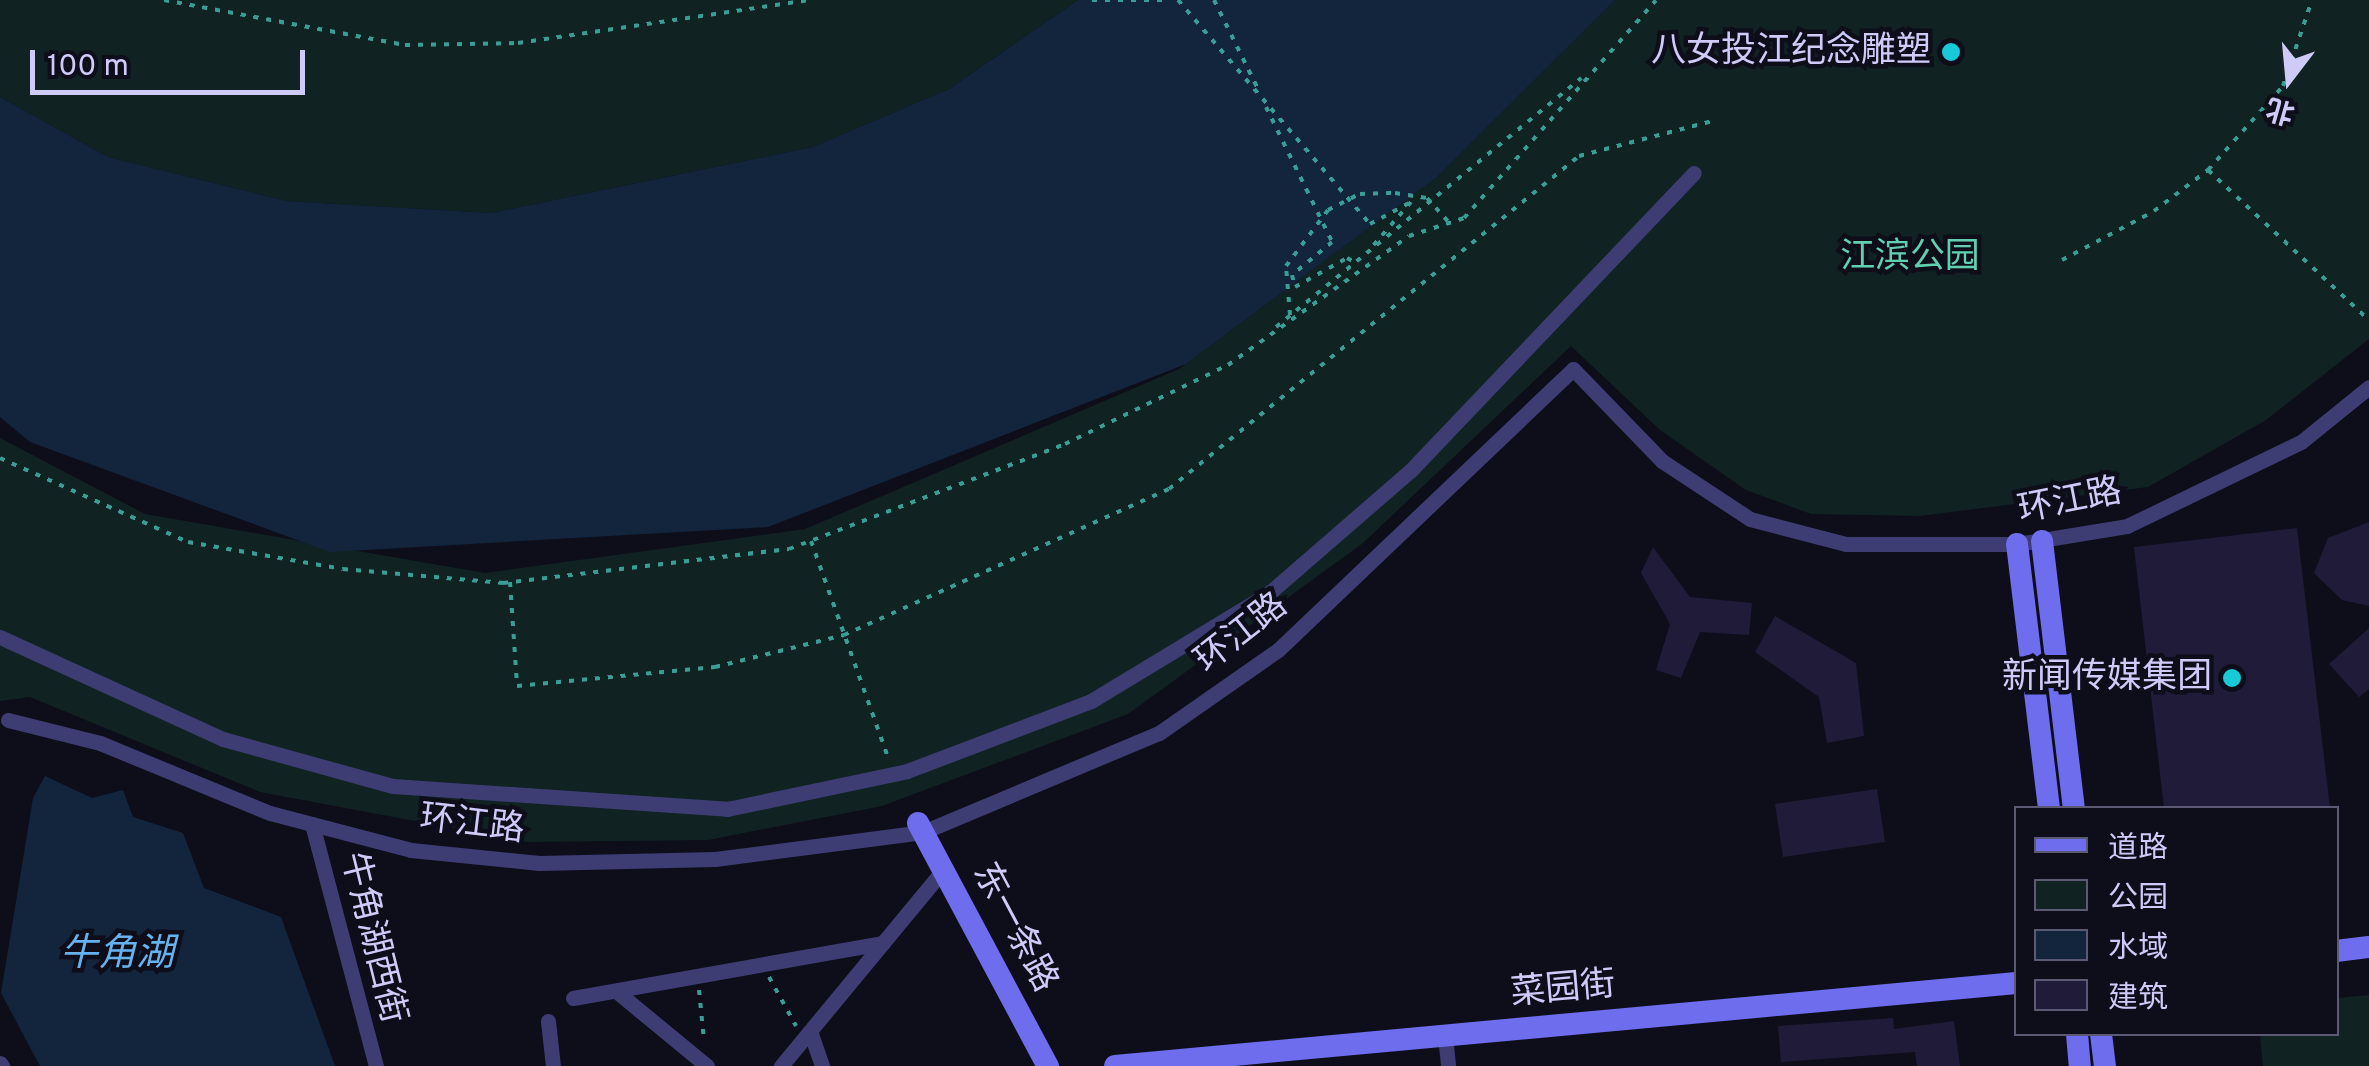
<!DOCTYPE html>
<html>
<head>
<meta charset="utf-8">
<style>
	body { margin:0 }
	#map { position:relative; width:2369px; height:1066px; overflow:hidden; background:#0e0d1a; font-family:Overpass,"Noto Sans SC",sans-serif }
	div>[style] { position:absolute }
	.green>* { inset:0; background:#102322 }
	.water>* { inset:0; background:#12253d }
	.building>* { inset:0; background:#201b39 }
	.path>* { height:4px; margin-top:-2px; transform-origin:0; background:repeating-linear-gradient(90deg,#399f96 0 5px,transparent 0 13px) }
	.street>* { height:15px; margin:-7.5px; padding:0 7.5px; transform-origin:7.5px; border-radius:7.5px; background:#3d3d74 }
	.secondary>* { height:22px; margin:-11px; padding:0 11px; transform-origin:11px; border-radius:11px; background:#6d6dee }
	.path-bridge>* { height:4px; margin-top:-2px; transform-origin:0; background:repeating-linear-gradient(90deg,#399f96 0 5px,transparent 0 13px) }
	.dots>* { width:28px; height:28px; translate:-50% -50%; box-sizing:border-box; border:5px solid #0e0d1a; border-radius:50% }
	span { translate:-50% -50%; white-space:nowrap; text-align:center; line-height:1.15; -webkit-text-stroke:9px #0e0d1a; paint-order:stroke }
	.poi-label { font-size:35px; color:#cfcbf9 }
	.right { translate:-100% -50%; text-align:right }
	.park-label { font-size:35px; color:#61d0b1 }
	.street-label { font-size:35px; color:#cfcbf9 }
	.water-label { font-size:38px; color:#65b2ee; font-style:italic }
	.legend { position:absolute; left:2014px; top:806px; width:325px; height:230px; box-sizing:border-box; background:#0e0d1a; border:2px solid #5b5973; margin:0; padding:12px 18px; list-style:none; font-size:30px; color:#cfcbf9 }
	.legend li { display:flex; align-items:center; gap:20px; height:50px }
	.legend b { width:50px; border:2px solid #5b5973 }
	.north { position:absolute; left:2239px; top:30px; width:100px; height:100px; -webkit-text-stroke:8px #0e0d1a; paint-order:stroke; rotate:196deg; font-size:28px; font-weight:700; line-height:40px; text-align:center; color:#cfcbf9 }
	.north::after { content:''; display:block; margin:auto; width:35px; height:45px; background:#cfcbf9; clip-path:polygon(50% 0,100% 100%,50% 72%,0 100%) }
	.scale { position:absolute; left:30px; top:50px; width:275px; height:45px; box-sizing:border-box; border:5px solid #cfcbf9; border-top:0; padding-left:12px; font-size:30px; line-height:35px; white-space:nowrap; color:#cfcbf9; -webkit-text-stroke:8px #0e0d1a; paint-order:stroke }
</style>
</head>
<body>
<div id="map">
	<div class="green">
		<div style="clip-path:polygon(0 0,1078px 0,949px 89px,813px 147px,491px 213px,286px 201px,108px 157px,0 97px)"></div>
		<div style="clip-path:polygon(1615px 0,2369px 0,2369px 339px,2266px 420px,2148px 487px,1920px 516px,1811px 514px,1746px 490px,1660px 430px,1571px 346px,1363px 543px,1128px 714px,882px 806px,708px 840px,527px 842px,260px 792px,30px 697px,0 701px,0 438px,145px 514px,485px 573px,805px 529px,1179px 369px,1436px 178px)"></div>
		<div style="clip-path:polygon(2369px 995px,2369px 1066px,2263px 1066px,2260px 1034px,2336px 1034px,2337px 998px)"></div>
	</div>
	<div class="water">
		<div style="clip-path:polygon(1078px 0,1615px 0,1436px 178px,1186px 364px,768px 527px,330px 552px,30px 442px,0 417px,0 97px,108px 157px,286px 201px,491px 213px,813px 147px,949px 89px)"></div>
		<div style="clip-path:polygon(45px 776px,92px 798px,123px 790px,133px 817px,183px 833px,204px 888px,281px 917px,335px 1066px,40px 1066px,1px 993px,33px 798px)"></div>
	</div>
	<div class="building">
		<div style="clip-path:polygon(2369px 522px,2369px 606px,2342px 600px,2314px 573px,2328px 538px)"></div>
		<div style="clip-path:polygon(2297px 528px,2330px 808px,2164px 808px,2134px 547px)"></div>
		<div style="clip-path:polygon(1653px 547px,1690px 597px,1752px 603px,1749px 635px,1700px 632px,1681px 678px,1656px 670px,1670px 624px,1641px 573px)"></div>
		<div style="clip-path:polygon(1775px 616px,1856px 663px,1864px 736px,1827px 743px,1819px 697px,1755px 652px)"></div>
		<div style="clip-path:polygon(2369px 628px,2369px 689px,2359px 697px,2329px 664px)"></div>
		<div style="clip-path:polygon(1877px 789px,1885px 842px,1783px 857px,1775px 804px)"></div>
		<div style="clip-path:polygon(1893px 1018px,1894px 1029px,1954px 1021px,1960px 1066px,1917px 1066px,1915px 1052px,1781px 1062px,1778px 1026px)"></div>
	</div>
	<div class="path">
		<div style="left:164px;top:0;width:245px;rotate:10.6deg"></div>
		<div style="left:405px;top:45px;width:113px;rotate:-1deg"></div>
		<div style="left:518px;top:43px;width:293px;rotate:-8.4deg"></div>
		<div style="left:1092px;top:0;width:73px"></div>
		<div style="left:2208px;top:170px;width:220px;rotate:43deg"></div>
		<div style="left:1370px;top:224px;width:47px;rotate:-28.2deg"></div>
		<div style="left:1411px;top:202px;width:61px;rotate:131deg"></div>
		<div style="left:1332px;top:242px;width:52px;rotate:140.5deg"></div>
		<div style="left:1292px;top:275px;width:12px;rotate:76deg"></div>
		<div style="left:1295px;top:287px;width:60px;rotate:-29.1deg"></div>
		<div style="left:1347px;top:258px;width:10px;rotate:29deg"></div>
		<div style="left:2062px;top:260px;width:104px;rotate:-28deg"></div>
		<div style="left:2154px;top:211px;width:68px;rotate:-37.2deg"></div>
		<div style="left:2208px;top:170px;width:113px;rotate:-48.2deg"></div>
		<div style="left:2283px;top:86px;width:91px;rotate:-71.4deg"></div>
		<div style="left:1290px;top:315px;width:49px;rotate:-94.7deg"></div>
		<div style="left:1286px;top:266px;width:70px;rotate:-53.1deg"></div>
		<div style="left:1328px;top:210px;width:36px;rotate:-27deg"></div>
		<div style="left:1360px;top:194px;width:35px;rotate:-2deg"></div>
		<div style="left:1395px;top:193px;width:32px;rotate:9deg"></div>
		<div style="left:1427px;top:198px;width:31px;rotate:48deg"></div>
		<div style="left:1276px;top:327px;width:394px;rotate:-39.2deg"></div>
		<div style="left:0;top:458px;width:206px;rotate:24.1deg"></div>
		<div style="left:188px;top:542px;width:157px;rotate:9.9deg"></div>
		<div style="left:343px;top:569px;width:161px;rotate:5deg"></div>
		<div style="left:503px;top:583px;width:288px;rotate:-6.8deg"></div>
		<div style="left:789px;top:549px;width:295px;rotate:-20.8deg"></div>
		<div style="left:1065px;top:444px;width:181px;rotate:-25.9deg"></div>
		<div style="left:1228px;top:365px;width:222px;rotate:-35.5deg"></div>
		<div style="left:1409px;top:236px;width:58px;rotate:-18.1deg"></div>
		<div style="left:1464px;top:218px;width:290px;rotate:-48.6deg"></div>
		<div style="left:811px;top:541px;width:232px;rotate:70.4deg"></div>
		<div style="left:510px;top:582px;width:104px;rotate:86.1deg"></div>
		<div style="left:517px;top:686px;width:199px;rotate:-5.5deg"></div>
		<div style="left:715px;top:667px;width:133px;rotate:-13.9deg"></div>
		<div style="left:844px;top:635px;width:356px;rotate:-24.2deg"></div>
		<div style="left:1169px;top:489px;width:528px;rotate:-39.08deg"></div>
		<div style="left:1579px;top:156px;width:138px;rotate:-14.7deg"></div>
		<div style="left:769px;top:977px;width:56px;rotate:61.1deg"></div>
		<div style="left:699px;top:990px;width:50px;rotate:84.3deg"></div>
	</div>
	<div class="street">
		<div style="left:0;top:637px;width:245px;rotate:24.6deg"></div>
		<div style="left:223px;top:739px;width:176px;rotate:15.5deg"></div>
		<div style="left:393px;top:786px;width:335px;rotate:3.9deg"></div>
		<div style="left:727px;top:809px;width:184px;rotate:-11.9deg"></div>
		<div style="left:907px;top:771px;width:197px;rotate:-20.8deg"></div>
		<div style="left:1091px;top:701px;width:208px;rotate:-31.2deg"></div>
		<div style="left:1269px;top:593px;width:188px;rotate:-40.9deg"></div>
		<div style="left:1411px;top:470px;width:410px;rotate:-46.4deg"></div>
		<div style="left:8px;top:720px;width:95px;rotate:14deg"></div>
		<div style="left:100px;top:743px;width:184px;rotate:22.4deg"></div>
		<div style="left:270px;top:813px;width:146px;rotate:14.7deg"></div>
		<div style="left:411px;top:850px;width:129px;rotate:5.8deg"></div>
		<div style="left:539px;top:863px;width:176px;rotate:-1.3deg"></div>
		<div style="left:715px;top:859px;width:210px;rotate:-7.4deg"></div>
		<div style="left:923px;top:832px;width:256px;rotate:-22.8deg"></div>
		<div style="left:1159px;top:733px;width:145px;rotate:-34.9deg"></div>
		<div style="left:1278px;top:650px;width:407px;rotate:-43.6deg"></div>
		<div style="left:1573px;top:369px;width:128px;rotate:45.9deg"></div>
		<div style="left:1662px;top:461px;width:105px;rotate:33.4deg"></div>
		<div style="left:1750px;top:519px;width:99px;rotate:14.6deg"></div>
		<div style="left:1846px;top:544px;width:171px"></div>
		<div style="left:2017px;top:544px;width:111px;rotate:-9.3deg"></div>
		<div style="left:2127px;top:526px;width:193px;rotate:-25.8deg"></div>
		<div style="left:2301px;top:442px;width:87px;rotate:-39deg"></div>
		<div style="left:312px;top:824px;width:250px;rotate:75.2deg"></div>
		<div style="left:616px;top:991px;width:118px;rotate:39.5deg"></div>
		<div style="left:573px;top:998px;width:315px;rotate:-10.1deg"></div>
		<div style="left:548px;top:1021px;width:45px;rotate:83.7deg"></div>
		<div style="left:810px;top:1031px;width:37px;rotate:71deg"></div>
		<div style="left:1445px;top:1036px;width:30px;rotate:84deg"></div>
		<div style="left:0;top:1063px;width:4px;rotate:56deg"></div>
		<div style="left:781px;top:1066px;width:254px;rotate:-50.4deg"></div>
	</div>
	<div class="secondary">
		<div style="left:2042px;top:541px;width:269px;rotate:83.2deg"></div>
		<div style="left:2017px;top:544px;width:266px;rotate:83.1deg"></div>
		<div style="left:918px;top:823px;width:276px;rotate:61.9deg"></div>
		<div style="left:2336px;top:951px;width:33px;rotate:-7deg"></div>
		<div style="left:2077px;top:1034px;width:32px;rotate:85deg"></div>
		<div style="left:2101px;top:1034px;width:32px;rotate:83deg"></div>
		<div style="left:1115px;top:1066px;width:905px;rotate:-5.26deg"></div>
	</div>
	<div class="path-bridge">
		<div style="left:1178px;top:0;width:295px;rotate:49.4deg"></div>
		<div style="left:1214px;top:0;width:99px;rotate:63.7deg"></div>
		<div style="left:1266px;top:107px;width:150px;rotate:63.9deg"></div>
	</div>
	<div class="dots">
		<div style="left:1951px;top:52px;background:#18cad8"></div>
		<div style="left:2232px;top:678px;background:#18cad8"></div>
	</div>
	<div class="poi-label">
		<span class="right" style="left:1931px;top:52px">八女投江纪念雕塑</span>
		<span class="right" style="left:2212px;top:678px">新闻传媒集团</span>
	</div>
	<div class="park-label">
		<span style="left:1910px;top:258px">江滨公园</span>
	</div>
	<div class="street-label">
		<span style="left:2070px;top:502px;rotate:-11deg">环江路</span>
		<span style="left:1242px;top:634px;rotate:-38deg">环江路</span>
		<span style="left:472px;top:825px;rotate:7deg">环江路</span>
		<span style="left:1014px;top:928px;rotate:62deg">东一条路</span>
		<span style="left:372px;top:938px;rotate:76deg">牛角湖西街</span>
		<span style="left:1563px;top:990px;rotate:-5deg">菜园街</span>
	</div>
	<div class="water-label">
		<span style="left:117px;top:956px">牛角湖</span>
	</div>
	<ul class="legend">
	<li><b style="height:12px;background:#6d6dee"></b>道路</li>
	<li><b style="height:28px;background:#102322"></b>公园</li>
	<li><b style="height:28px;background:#12253d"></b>水域</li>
	<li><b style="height:28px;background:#201b39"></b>建筑</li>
	</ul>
	<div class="north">北</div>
	<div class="scale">100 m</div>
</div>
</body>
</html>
